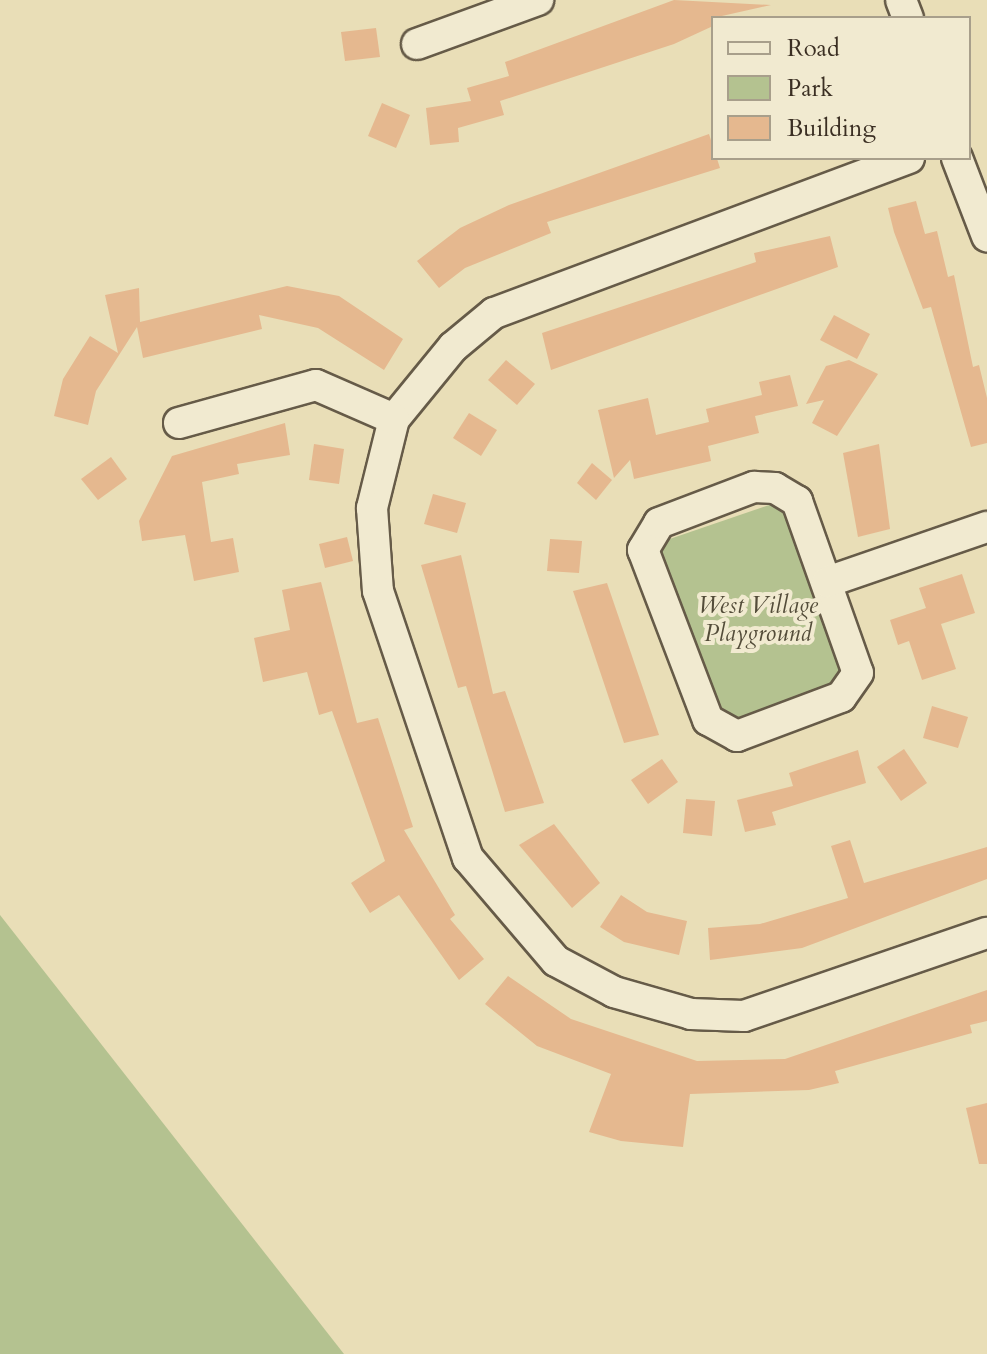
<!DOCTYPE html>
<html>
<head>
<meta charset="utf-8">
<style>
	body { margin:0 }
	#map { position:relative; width:987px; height:1354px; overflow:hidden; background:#e9deb7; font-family:Cardo,serif }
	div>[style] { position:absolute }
	.green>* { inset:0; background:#b4c290 }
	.building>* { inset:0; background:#e5b88f }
	.roads { filter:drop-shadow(2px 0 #665b48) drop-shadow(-2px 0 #665b48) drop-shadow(0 2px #665b48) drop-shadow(0 -2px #665b48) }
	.street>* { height:30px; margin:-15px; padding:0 15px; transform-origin:15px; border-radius:15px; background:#f1ead0 }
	span { translate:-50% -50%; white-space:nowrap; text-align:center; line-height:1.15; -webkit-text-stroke:8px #f1ead0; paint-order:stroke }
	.park-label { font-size:24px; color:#534c39; font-style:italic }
	.legend { position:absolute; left:711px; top:16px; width:260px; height:144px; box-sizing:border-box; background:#f1ead0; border:2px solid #a89f8b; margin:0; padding:10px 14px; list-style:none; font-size:24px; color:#3b2f23 }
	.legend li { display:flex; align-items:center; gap:16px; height:40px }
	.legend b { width:40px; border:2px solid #a89f8b }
</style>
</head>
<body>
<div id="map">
	<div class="green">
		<div style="clip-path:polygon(772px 504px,787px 511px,847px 668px,837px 681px,742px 725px,724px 719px,658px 543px)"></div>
		<div style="clip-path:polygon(0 915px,344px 1354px,0 1354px)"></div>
	</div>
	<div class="building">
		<div style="clip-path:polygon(674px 0,771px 5px,713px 18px,713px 26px,674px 44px,500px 101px,504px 115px,458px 128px,459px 142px,430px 145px,426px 108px,471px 101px,467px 88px,509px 76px,505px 62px)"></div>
		<div style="clip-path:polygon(376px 28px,380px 57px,345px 61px,341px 32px)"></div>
		<div style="clip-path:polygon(382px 103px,410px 115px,396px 148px,368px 136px)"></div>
		<div style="clip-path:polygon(709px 134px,720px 168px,547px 222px,551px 233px,465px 268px,439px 288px,417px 261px,460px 228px,509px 205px)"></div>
		<div style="clip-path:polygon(916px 201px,925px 234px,937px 231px,948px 277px,954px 275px,973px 367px,979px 365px,987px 398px,987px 443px,971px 447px,931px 307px,923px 309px,894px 232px,888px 208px)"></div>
		<div style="clip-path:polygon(830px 236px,838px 267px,551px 370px,542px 333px,756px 262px,754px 253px)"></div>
		<div style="clip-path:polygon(287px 286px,339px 296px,403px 339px,384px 370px,318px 328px,259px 315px,262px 329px,143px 358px,137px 327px,96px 391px,88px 425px,54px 416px,63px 379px,90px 336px,118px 353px,105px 295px,139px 288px,140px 322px)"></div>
		<div style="clip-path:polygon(834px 315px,870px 334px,857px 359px,820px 340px)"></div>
		<div style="clip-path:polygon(506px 360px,535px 384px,517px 405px,488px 380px)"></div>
		<div style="clip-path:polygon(849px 360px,878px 374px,837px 436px,812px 423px,824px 400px,806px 404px,826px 366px)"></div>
		<div style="clip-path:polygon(790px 375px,798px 406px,755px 416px,759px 433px,708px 446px,711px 461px,634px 479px,630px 460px,614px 478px,598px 410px,648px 398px,656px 435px,709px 422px,706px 409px,762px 395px,759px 382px)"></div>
		<div style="clip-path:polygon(469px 413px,497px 430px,481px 456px,453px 438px)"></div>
		<div style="clip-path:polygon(285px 423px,290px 455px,237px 464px,239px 474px,202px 482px,211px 542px,233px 538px,239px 572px,194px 581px,185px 535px,142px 541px,139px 521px,172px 456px)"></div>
		<div style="clip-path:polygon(314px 444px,344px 449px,339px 484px,309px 480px)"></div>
		<div style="clip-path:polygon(879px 444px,890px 529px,858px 537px,843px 453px)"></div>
		<div style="clip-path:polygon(111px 457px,127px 479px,98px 500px,81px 479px)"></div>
		<div style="clip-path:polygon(592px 463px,612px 480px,596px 500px,577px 483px)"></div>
		<div style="clip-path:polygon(433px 494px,466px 503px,457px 533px,424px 524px)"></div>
		<div style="clip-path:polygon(347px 537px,353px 561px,325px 568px,319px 544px)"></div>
		<div style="clip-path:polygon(550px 539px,582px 541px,579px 573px,547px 571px)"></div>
		<div style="clip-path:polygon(461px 555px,493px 694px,505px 691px,544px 803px,505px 812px,466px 686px,458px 688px,421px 565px)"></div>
		<div style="clip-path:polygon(962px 574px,975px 613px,941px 624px,956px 669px,922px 680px,909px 641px,898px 645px,890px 620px,926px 608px,919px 588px)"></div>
		<div style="clip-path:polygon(321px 582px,357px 723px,378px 718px,413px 827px,404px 830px,455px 915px,450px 919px,484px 959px,459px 980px,399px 895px,370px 913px,351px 883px,385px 861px,332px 711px,319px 715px,307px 672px,263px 682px,254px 638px,290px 630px,282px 590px)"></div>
		<div style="clip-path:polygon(607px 583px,659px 735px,624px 743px,573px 591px)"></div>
		<div style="clip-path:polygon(932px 706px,968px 717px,958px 748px,923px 738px)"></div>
		<div style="clip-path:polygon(904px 749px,927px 783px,901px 801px,877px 767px)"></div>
		<div style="clip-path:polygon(858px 750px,866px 783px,772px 812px,776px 825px,745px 832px,737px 800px,793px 786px,789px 773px)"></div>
		<div style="clip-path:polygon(662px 759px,678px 782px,648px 804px,631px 780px)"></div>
		<div style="clip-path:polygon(686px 799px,715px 801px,712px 836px,683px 833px)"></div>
		<div style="clip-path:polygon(554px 824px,600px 883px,572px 908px,519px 845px)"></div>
		<div style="clip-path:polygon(850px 840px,864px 883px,987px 847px,987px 879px,802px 948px,710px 960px,708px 928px,760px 924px,848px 898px,831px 846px)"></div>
		<div style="clip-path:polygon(621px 895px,647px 912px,687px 921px,679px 955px,624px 942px,600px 927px)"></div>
		<div style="clip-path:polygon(508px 976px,571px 1019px,697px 1061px,785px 1059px,987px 990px,987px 1021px,970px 1025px,972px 1033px,835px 1071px,839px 1083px,809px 1090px,690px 1094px,683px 1147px,621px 1141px,589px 1132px,611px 1074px,537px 1046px,485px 1004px)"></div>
		<div style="clip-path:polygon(987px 1103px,987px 1164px,979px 1164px,966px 1108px)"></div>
	</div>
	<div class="roads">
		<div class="street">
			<div style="left:901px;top:0;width:19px;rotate:69deg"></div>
			<div style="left:417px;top:44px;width:129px;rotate:-20deg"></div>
			<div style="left:909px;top:158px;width:443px;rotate:159.5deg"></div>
			<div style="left:494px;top:313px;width:53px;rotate:140.3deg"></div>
			<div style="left:453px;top:347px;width:93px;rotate:129.3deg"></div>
			<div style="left:394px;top:419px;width:92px;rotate:103.9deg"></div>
			<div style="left:372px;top:508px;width:83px;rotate:85.9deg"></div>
			<div style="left:378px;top:591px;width:282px;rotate:71.4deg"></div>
			<div style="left:468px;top:858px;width:135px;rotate:49.5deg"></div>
			<div style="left:556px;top:961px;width:66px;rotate:28.1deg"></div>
			<div style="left:614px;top:992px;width:80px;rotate:15.9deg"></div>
			<div style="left:691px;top:1014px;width:53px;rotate:2.2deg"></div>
			<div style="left:744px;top:1016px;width:257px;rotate:-18.9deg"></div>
			<div style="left:957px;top:158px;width:84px;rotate:69deg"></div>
			<div style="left:179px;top:423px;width:142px;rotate:-15.5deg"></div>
			<div style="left:316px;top:385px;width:85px;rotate:23.6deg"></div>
			<div style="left:754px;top:487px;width:21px;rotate:3deg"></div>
			<div style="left:775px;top:488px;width:26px;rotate:31deg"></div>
			<div style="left:797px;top:501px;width:182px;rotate:70.5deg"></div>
			<div style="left:858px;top:673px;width:29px;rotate:125deg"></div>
			<div style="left:841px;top:697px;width:111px;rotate:159.4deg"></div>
			<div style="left:737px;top:736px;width:33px;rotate:-151deg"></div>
			<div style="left:708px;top:720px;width:182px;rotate:-110.9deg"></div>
			<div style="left:643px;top:550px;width:31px;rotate:-59deg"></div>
			<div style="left:659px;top:523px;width:102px;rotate:-20.8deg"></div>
			<div style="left:827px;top:582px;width:169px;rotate:-19deg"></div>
		</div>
	</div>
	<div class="park-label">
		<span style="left:758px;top:620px">West Village<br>Playground</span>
	</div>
	<ul class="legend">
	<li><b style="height:10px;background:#f1ead0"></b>Road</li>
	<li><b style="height:22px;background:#b4c290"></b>Park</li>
	<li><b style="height:22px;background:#e5b88f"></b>Building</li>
	</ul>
</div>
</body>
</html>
